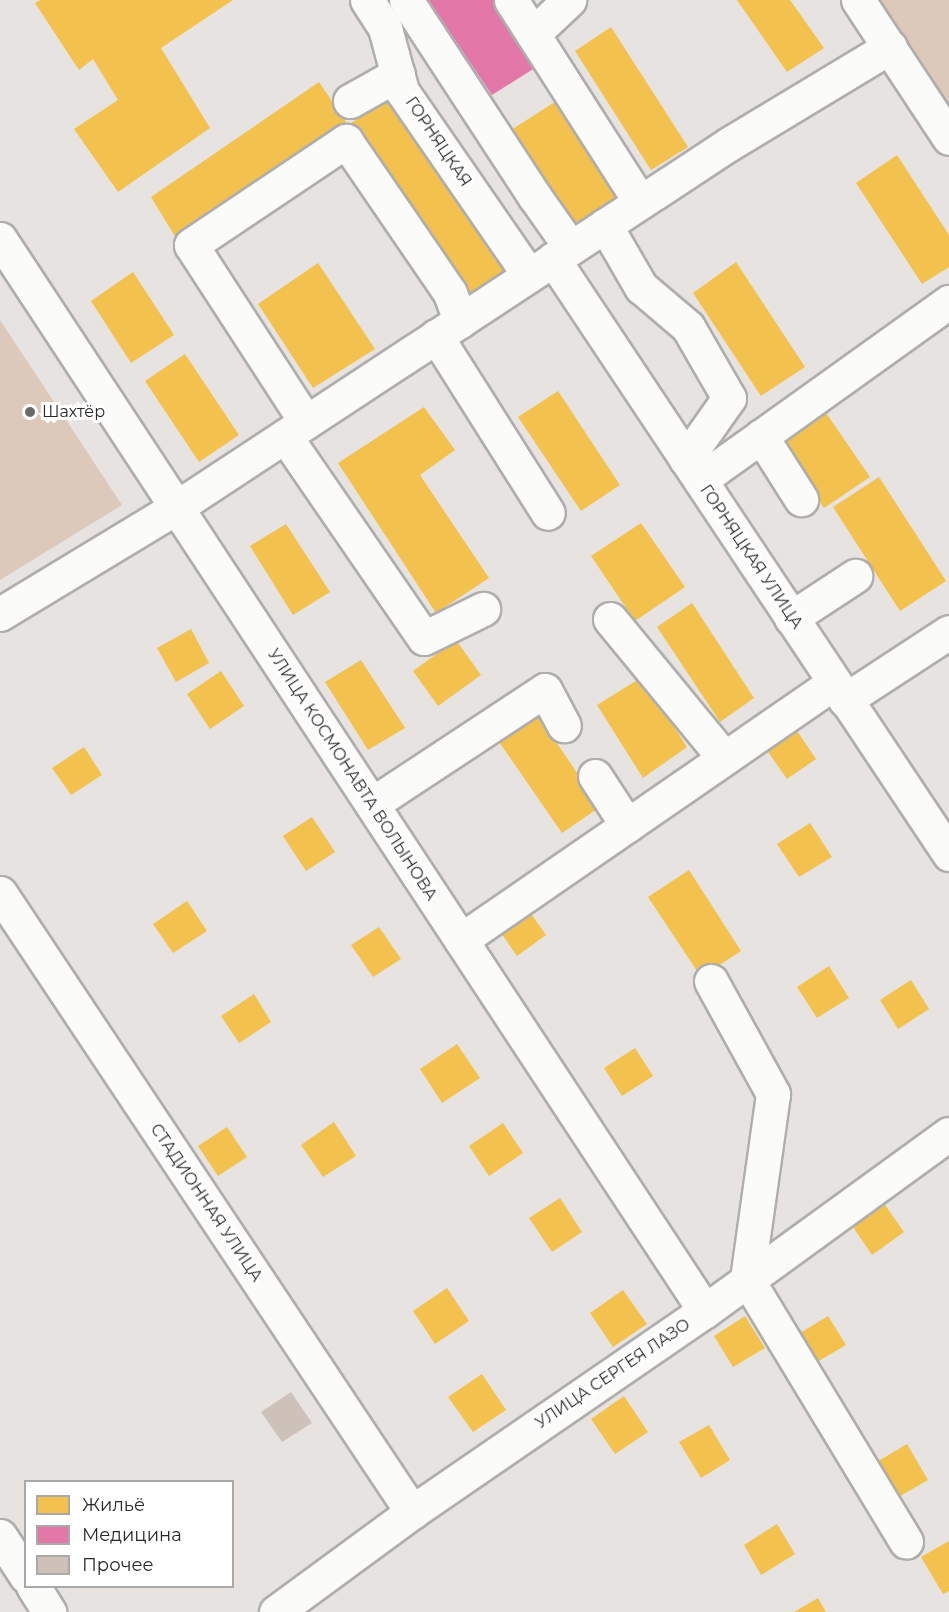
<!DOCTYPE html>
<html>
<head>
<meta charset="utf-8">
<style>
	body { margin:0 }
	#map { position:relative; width:949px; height:1612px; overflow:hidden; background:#e6e3e1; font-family:Montserrat,sans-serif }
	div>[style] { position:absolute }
	.green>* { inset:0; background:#dcc9ba }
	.homes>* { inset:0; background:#f2c14e }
	.health>* { inset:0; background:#e377a8 }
	.building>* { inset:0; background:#cdc1b9 }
	.roads { filter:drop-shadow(2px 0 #b0aeac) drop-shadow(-2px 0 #b0aeac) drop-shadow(0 2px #b0aeac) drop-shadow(0 -2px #b0aeac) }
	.minor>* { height:33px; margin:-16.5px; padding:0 16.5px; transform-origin:16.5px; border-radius:16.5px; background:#fbfbfa }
	.major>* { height:33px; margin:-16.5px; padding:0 16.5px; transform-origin:16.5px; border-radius:16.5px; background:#fbfbfa }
	.dots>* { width:16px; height:16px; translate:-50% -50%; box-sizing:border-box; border:3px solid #fff; border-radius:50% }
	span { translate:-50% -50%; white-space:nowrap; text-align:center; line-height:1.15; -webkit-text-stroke:6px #fff; paint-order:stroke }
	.street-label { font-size:16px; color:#2a2928 }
	.poi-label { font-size:16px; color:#2a2928 }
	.left { translate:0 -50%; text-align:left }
	.legend { position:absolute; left:24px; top:1480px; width:210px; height:108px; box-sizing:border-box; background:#fff; border:2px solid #aaa9a9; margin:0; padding:8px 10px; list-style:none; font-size:18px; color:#2a2928 }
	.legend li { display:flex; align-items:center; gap:12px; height:30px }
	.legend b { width:30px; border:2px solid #aaa9a9 }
</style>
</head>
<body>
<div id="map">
	<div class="green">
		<div style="clip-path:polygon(875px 0,949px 0,949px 111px)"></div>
		<div style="clip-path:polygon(0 320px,122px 505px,0 580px)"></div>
	</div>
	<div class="homes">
		<div style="clip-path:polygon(40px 0,233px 0,161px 48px,210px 128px,118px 192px,74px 129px,118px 100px,93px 59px,79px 70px,35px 3px)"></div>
		<div style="clip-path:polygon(737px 0,790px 0,824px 48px,787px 72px)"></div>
		<div style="clip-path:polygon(611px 27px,688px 147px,651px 170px,575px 51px)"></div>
		<div style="clip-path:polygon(319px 82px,348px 125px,176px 238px,151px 197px)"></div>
		<div style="clip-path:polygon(389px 98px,508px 271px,466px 298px,348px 125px)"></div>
		<div style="clip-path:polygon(558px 100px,619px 196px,571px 226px,511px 130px)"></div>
		<div style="clip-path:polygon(897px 155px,949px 235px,949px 267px,922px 284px,856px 183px)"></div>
		<div style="clip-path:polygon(736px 262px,805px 367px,761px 396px,693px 293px)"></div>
		<div style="clip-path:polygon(318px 263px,375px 349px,313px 388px,258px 304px)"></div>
		<div style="clip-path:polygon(133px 272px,174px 335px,131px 363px,91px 301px)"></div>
		<div style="clip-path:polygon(185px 354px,239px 435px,199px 462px,145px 381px)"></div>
		<div style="clip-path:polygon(558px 391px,620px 485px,581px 511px,518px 417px)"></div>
		<div style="clip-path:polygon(424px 407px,455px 450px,420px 475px,489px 578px,436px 613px,338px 463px)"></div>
		<div style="clip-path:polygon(824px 410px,870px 477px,824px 508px,779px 441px)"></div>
		<div style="clip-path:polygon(879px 477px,946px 581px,900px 611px,833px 507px)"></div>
		<div style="clip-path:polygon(641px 523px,685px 587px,635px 621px,591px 556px)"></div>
		<div style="clip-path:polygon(286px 524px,330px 592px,293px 615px,250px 546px)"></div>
		<div style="clip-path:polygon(692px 603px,754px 698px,720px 722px,657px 627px)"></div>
		<div style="clip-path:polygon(191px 629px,209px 663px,176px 682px,157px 648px)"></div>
		<div style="clip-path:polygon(456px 640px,481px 675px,438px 706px,413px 671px)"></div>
		<div style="clip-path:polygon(361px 660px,405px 728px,368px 750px,325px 682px)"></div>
		<div style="clip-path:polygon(221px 671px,244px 706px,210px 729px,187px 694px)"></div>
		<div style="clip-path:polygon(642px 677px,687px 747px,643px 778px,597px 705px)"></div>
		<div style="clip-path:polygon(534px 709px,600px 807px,562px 833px,495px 736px)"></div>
		<div style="clip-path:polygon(795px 728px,816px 759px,787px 779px,766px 749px)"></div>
		<div style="clip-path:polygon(84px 747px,102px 775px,71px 795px,52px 768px)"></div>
		<div style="clip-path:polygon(312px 817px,335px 852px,306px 871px,283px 836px)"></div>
		<div style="clip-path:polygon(810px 823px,832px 857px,799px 877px,777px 844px)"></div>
		<div style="clip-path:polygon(689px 870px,741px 951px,701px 977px,648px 897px)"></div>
		<div style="clip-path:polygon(187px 901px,207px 931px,173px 953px,153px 924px)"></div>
		<div style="clip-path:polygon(522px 901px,546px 935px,517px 956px,493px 921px)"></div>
		<div style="clip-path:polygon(379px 927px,401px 959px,373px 977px,351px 945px)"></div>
		<div style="clip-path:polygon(829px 966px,849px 998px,817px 1018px,797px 987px)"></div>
		<div style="clip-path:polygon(911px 980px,929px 1009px,898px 1029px,880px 1000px)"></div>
		<div style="clip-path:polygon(254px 994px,271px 1022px,239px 1043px,221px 1016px)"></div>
		<div style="clip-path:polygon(457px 1044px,480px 1078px,442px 1103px,420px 1069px)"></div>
		<div style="clip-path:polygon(635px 1048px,653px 1076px,622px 1096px,604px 1068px)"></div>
		<div style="clip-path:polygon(334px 1122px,356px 1156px,323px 1177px,301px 1145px)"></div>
		<div style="clip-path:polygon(503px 1123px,523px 1153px,489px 1176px,469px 1146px)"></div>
		<div style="clip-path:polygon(227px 1127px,247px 1157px,218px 1176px,198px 1146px)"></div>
		<div style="clip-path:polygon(560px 1198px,582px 1232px,552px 1252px,529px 1218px)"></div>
		<div style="clip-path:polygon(885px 1205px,904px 1232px,872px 1255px,853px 1227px)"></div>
		<div style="clip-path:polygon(447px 1288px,469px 1321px,435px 1344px,413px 1311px)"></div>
		<div style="clip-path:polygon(623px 1290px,647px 1324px,613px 1347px,590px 1313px)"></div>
		<div style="clip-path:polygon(745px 1316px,765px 1348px,733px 1367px,714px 1336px)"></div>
		<div style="clip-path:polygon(828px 1316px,846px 1345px,812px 1365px,795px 1336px)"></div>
		<div style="clip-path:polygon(482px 1374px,506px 1410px,473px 1432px,448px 1397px)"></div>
		<div style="clip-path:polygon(624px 1396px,648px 1432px,615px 1454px,591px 1419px)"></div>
		<div style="clip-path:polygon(709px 1425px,730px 1460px,701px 1478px,679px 1442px)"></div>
		<div style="clip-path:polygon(907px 1444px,928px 1480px,897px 1498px,875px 1463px)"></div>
		<div style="clip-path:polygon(777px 1524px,795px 1554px,761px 1575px,744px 1545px)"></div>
		<div style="clip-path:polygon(949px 1541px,949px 1591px,943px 1594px,921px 1557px)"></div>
		<div style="clip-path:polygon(818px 1598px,826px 1612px,794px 1612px)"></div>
	</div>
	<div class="health">
		<div style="clip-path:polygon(428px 0,499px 0,541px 64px,492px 95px)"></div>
	</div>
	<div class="building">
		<div style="clip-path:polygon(291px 1392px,312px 1423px,282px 1442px,261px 1412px)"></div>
	</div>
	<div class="roads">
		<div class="minor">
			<div style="left:367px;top:0;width:33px;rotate:57deg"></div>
			<div style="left:385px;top:28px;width:65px;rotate:74.9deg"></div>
			<div style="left:402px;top:91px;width:224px;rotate:55.4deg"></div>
			<div style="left:406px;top:0;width:235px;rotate:56.8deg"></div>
			<div style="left:535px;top:197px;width:62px;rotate:54.8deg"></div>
			<div style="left:511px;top:0;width:240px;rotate:57.4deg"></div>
			<div style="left:533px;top:34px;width:50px;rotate:-43.4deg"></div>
			<div style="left:350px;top:101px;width:55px;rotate:-29.4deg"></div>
			<div style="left:605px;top:225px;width:72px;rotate:59.9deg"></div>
			<div style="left:641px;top:287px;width:62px;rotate:40.4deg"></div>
			<div style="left:688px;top:327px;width:82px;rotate:60deg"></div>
			<div style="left:729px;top:398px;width:75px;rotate:125.2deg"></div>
			<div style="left:0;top:239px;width:1283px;rotate:56.67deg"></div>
			<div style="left:553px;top:259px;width:715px;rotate:56.35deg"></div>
			<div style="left:436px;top:336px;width:209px;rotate:57.7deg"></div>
			<div style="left:306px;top:422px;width:211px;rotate:-123deg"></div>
			<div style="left:191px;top:245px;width:187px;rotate:-33.9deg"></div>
			<div style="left:346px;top:141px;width:184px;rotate:55.6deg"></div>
			<div style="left:450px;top:293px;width:30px;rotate:70deg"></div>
			<div style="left:285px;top:436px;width:245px;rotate:55.5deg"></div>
			<div style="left:424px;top:638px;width:66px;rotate:-26.2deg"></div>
			<div style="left:761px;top:436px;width:75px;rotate:57.6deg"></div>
			<div style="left:700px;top:480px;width:306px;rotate:-35.6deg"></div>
			<div style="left:0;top:614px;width:207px;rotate:-31.2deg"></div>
			<div style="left:177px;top:507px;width:661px;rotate:-33.33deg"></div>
			<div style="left:729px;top:144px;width:188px;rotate:-31.1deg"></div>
			<div style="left:791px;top:618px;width:77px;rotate:-33.3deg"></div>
			<div style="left:610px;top:619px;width:180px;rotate:50.6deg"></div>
			<div style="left:845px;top:700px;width:124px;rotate:-33.2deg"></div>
			<div style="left:595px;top:776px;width:59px;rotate:56.9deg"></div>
			<div style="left:372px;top:804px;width:207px;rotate:-33.4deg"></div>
			<div style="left:545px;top:690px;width:40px;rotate:62deg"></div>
			<div style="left:0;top:893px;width:744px;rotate:56.35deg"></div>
			<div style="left:461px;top:940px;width:453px;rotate:-34.6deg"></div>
			<div style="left:711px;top:981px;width:129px;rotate:61.2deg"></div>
			<div style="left:773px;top:1094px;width:187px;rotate:98deg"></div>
			<div style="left:747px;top:1279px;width:307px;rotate:58.8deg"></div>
			<div style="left:0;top:1536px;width:48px;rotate:57deg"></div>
			<div style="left:33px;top:1586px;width:31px;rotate:58deg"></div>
			<div style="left:276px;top:1612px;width:169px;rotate:-36.3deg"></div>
			<div style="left:412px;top:1512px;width:355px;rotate:-34.5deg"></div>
			<div style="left:705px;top:1311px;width:301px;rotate:-36deg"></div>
		</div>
		<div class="major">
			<div style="left:858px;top:0;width:165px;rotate:56.6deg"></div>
		</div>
	</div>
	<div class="dots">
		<div style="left:30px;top:412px;background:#6c6a69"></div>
	</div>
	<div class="street-label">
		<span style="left:438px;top:142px;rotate:56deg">ГОРНЯЦКАЯ</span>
		<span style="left:751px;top:557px;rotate:56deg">ГОРНЯЦКАЯ УЛИЦА</span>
		<span style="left:352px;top:775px;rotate:57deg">УЛИЦА КОСМОНАВТА ВОЛЫНОВА</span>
		<span style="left:206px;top:1203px;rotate:56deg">СТАДИОННАЯ УЛИЦА</span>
		<span style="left:613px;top:1374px;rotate:-34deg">УЛИЦА СЕРГЕЯ ЛАЗО</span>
	</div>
	<div class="poi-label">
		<span class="left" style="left:42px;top:412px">Шахтёр</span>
	</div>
	<ul class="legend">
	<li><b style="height:16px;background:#f2c14e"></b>Жильё</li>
	<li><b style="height:16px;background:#e377a8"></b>Медицина</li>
	<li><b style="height:16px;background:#cdc1b9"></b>Прочее</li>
	</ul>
</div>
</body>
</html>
